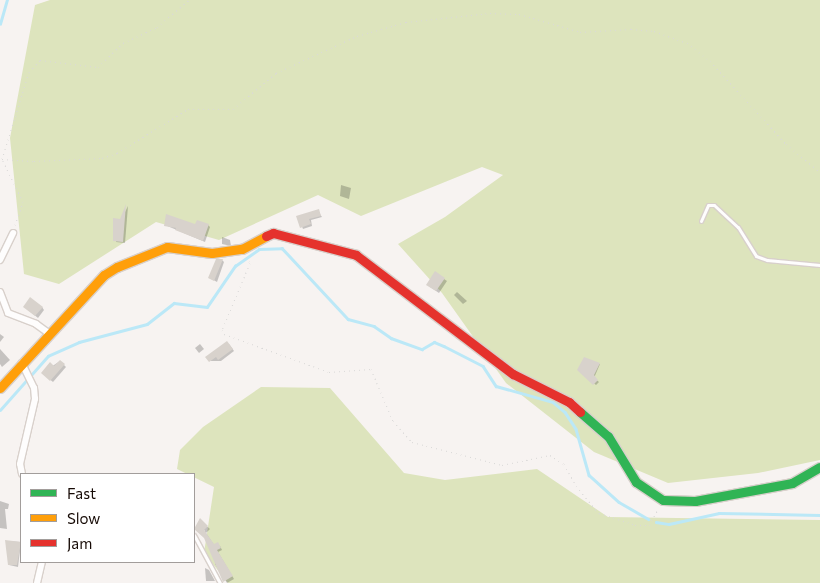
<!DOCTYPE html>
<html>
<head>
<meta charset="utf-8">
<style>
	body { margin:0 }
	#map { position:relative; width:820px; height:583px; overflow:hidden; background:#f7f3f1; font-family:Commissioner,sans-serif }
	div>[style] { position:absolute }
	.green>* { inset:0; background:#dde4bd }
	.shadow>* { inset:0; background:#0003 }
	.stream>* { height:2.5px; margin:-1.25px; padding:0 1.25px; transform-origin:1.25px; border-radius:1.25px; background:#bbe8f7 }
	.building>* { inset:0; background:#d8d2cc }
	.path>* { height:1px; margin-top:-0.5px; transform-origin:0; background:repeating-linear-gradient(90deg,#dad9d8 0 1px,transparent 0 5px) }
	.roads { filter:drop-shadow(1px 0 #d8d0cb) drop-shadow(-1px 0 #d8d0cb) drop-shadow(0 1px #d8d0cb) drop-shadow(0 -1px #d8d0cb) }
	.lane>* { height:3px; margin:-1.5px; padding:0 1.5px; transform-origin:1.5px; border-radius:1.5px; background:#fefdfd }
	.street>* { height:6px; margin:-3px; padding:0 3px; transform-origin:3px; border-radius:3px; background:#fefdfd }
	.fast>* { height:9px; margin:-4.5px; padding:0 4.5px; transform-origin:4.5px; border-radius:4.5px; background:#30b455 }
	.slow>* { height:9px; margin:-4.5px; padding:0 4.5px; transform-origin:4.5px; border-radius:4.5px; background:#ff9f0a }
	.jam>* { height:9px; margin:-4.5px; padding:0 4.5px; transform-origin:4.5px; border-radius:4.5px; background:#e5322d }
	span { translate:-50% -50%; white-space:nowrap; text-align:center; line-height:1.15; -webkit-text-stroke:5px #fff; paint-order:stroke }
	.legend { position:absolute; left:20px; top:473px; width:175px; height:90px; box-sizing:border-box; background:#fff; border:1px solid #a29d9b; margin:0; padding:6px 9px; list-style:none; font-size:15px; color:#160a05 }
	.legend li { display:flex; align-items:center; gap:10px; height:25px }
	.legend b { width:25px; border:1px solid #a29d9b }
</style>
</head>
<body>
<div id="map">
	<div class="green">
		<div style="clip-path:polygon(50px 0,820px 0,820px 460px,758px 473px,668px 483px,594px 452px,506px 383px,442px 293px,398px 244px,445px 217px,503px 175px,482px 167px,361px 216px,318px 195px,219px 240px,156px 222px,59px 284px,24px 274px,10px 138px,35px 5px)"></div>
		<div style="clip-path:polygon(261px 387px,330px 388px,404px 473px,445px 480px,537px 469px,608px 517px,820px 520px,820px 583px,228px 583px,204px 553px,214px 487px,177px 469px,180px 450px,203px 427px)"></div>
	</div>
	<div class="shadow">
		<div style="clip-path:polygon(341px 185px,351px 188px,349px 199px,340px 196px)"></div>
		<div style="clip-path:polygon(128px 206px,125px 243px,116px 242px,121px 220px)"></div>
		<div style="clip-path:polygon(318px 211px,322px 217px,311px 220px,312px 226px,303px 229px,298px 217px)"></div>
		<div style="clip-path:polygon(165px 225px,208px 225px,210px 227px,205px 242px)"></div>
		<div style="clip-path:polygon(222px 237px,230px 240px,231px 246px,222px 244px)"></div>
		<div style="clip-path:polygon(222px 260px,224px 262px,217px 282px,210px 278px)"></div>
		<div style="clip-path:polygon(444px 279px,447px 281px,439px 293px,430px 287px)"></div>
		<div style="clip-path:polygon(457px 292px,467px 301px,463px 304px,454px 295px)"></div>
		<div style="clip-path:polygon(42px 307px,44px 310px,38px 318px,27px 309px)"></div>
		<div style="clip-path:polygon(0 334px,4px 337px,0 342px)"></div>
		<div style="clip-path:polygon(200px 344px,204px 349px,199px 353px,195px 348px)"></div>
		<div style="clip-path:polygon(229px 344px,234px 351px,221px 361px,210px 361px)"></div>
		<div style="clip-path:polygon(0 349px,10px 360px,2px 367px,0 364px)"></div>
		<div style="clip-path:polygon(60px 361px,66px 367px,53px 382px,42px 373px)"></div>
		<div style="clip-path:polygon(600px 364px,594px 378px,599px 382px,596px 385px,579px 370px)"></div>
		<div style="clip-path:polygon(0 501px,9px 504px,8px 509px,5px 509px,7px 529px,0 528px)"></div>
		<div style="clip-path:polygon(200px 520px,210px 529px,206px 533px,214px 545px,220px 546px,222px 550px,218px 552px,234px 579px,227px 583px,215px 564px,216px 558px)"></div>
		<div style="clip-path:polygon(7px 541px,21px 542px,18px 567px,9px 565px)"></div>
		<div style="clip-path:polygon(205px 568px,209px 570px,215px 581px,206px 581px)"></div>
	</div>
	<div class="stream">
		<div style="left:0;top:24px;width:25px;rotate:-74deg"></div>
		<div style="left:0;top:410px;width:72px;rotate:-48.4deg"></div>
		<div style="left:48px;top:356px;width:34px;rotate:-24deg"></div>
		<div style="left:79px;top:342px;width:70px;rotate:-14.8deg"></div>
		<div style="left:147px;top:324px;width:34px;rotate:-38deg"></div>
		<div style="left:174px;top:303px;width:33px;rotate:7deg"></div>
		<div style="left:207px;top:307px;width:50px;rotate:-55.7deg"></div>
		<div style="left:235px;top:266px;width:29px;rotate:-35deg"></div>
		<div style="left:259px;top:249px;width:23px;rotate:-2deg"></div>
		<div style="left:282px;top:248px;width:97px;rotate:47.1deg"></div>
		<div style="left:348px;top:319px;width:27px;rotate:15deg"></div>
		<div style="left:374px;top:326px;width:21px;rotate:35deg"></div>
		<div style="left:391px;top:338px;width:33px;rotate:20deg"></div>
		<div style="left:422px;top:349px;width:14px;rotate:-30deg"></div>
		<div style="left:434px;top:342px;width:11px;rotate:22deg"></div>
		<div style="left:444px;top:346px;width:44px;rotate:27.1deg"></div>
		<div style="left:483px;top:366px;width:24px;rotate:57deg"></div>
		<div style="left:496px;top:386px;width:59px;rotate:15.7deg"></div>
		<div style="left:553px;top:402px;width:16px;rotate:40deg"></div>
		<div style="left:565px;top:412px;width:20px;rotate:57deg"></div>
		<div style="left:576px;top:429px;width:48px;rotate:74.2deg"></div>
		<div style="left:589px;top:475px;width:40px;rotate:42deg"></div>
		<div style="left:619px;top:502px;width:34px;rotate:30deg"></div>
		<div style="left:656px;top:522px;width:13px;rotate:9deg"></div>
		<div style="left:669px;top:524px;width:51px;rotate:-12.4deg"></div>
		<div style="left:719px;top:513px;width:101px;rotate:1.1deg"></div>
	</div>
	<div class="building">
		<div style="clip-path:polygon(126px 204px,123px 242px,113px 241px,113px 218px,120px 219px)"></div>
		<div style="clip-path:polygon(319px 209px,321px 216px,309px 219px,311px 224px,300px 228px,296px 216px)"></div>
		<div style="clip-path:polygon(166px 214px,195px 224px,197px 220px,209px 224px,203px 241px,175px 230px,176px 228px,164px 226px)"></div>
		<div style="clip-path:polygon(216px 259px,223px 259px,214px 281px,208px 278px)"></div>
		<div style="clip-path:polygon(435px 271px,445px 278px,436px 291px,426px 285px)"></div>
		<div style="clip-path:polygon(30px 297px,43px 307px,35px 316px,23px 307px)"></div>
		<div style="clip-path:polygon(227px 341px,233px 349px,218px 360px,216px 357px,209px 362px,205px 357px)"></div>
		<div style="clip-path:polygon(584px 357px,600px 363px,594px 375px,598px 380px,593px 385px,577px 370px)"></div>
		<div style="clip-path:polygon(60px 360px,65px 364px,50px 381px,41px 373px,50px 362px,54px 366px)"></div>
		<div style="clip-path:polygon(200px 518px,208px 526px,204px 530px,214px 544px,218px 542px,221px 548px,217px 550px,233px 576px,223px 582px,204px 538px,194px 529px)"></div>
		<div style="clip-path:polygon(5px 540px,21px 542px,17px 565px,8px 565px)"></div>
	</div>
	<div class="path">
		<div style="left:2px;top:159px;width:32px;rotate:4deg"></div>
		<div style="left:34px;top:161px;width:68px;rotate:-2.5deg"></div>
		<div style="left:102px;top:158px;width:16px;rotate:-18deg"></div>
		<div style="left:117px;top:153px;width:84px;rotate:-31.8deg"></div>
		<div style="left:188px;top:109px;width:45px"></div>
		<div style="left:233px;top:109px;width:56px;rotate:-39.9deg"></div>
		<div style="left:276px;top:73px;width:89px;rotate:-24.6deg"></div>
		<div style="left:357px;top:36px;width:51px;rotate:-15.9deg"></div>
		<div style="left:406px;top:22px;width:84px;rotate:-6.1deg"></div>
		<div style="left:490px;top:13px;width:29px;rotate:2deg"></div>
		<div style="left:519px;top:14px;width:64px;rotate:16.4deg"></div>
		<div style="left:580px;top:32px;width:51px;rotate:-3.4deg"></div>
		<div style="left:631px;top:29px;width:23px;rotate:5deg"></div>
		<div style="left:654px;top:31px;width:35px;rotate:20deg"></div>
		<div style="left:687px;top:43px;width:29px;rotate:38deg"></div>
		<div style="left:710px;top:61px;width:113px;rotate:47.5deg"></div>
		<div style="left:786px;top:144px;width:44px;rotate:39.5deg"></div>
		<div style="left:15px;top:225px;width:24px;rotate:-71deg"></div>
		<div style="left:23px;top:202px;width:48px;rotate:-116deg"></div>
		<div style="left:2px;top:159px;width:91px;rotate:-72.8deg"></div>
		<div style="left:29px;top:72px;width:16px;rotate:-47deg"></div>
		<div style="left:40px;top:60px;width:58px;rotate:6.9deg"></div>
		<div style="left:98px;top:67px;width:35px;rotate:-44deg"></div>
		<div style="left:123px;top:43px;width:38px;rotate:-25deg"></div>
		<div style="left:157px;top:27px;width:42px;rotate:-40.2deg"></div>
		<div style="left:246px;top:257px;width:7px;rotate:56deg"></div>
		<div style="left:250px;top:263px;width:73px;rotate:112.7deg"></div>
		<div style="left:222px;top:330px;width:4px;rotate:63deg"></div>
		<div style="left:224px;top:334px;width:112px;rotate:19.9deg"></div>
		<div style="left:329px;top:372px;width:42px;rotate:-4.1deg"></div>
		<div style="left:371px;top:369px;width:56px;rotate:67.1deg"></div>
		<div style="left:393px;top:421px;width:28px;rotate:48deg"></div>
		<div style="left:412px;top:442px;width:93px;rotate:14.3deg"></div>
		<div style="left:502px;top:465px;width:49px;rotate:-11.8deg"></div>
		<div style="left:550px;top:455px;width:17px;rotate:33deg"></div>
		<div style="left:564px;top:464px;width:25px;rotate:61deg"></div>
		<div style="left:576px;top:486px;width:35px;rotate:50deg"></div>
		<div style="left:599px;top:513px;width:38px;rotate:18deg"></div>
		<div style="left:635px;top:525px;width:14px"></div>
		<div style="left:649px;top:525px;width:20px;rotate:-60deg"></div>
	</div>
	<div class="roads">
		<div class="lane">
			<div style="left:701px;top:221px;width:17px;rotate:-66deg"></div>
			<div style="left:708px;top:205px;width:6px"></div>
			<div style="left:714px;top:205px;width:33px;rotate:43deg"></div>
			<div style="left:738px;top:227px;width:34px;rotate:58deg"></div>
			<div style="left:756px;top:256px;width:12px;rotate:20deg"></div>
			<div style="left:767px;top:260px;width:53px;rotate:5.4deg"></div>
			<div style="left:194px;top:535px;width:55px;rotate:61.6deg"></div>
		</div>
		<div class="street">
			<div style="left:0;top:260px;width:30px;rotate:-64deg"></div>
			<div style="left:0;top:292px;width:22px;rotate:69deg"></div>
			<div style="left:8px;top:313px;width:30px;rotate:21deg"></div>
			<div style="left:36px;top:324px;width:17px;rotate:36deg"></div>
			<div style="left:22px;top:474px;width:10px;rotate:-101deg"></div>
			<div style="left:20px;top:464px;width:67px;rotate:-77deg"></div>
			<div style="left:35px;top:399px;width:11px;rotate:-95deg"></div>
			<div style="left:34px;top:388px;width:28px;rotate:-116deg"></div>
			<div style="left:37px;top:583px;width:22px;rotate:-77deg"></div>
		</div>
		<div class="fast">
			<div style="left:580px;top:412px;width:37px;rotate:41deg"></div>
			<div style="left:608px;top:436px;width:54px;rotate:58.7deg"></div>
			<div style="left:636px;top:482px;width:32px;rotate:34deg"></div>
			<div style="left:663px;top:500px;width:32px;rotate:2deg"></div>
			<div style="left:695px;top:501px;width:99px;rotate:-10.5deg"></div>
			<div style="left:792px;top:483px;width:32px;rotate:-30deg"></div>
		</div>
		<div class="slow">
			<div style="left:0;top:388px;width:154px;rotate:-47.4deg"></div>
			<div style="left:104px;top:275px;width:15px;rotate:-32deg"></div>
			<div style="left:117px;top:267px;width:54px;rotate:-21.8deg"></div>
			<div style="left:167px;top:247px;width:45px;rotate:7.6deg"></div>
			<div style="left:212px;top:253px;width:30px;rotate:-8deg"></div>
			<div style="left:242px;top:249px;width:27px;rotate:-28deg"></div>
		</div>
		<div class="jam">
			<div style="left:266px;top:236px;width:8px;rotate:-23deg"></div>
			<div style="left:273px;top:233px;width:86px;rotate:14.8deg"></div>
			<div style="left:356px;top:255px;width:197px;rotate:37.2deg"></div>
			<div style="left:513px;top:374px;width:63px;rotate:26.6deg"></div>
			<div style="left:569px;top:402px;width:15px;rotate:42deg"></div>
		</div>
	</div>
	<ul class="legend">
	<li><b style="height:6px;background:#30b455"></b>Fast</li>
	<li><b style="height:6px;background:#ff9f0a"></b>Slow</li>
	<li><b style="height:6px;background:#e5322d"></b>Jam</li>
	</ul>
</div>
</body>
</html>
